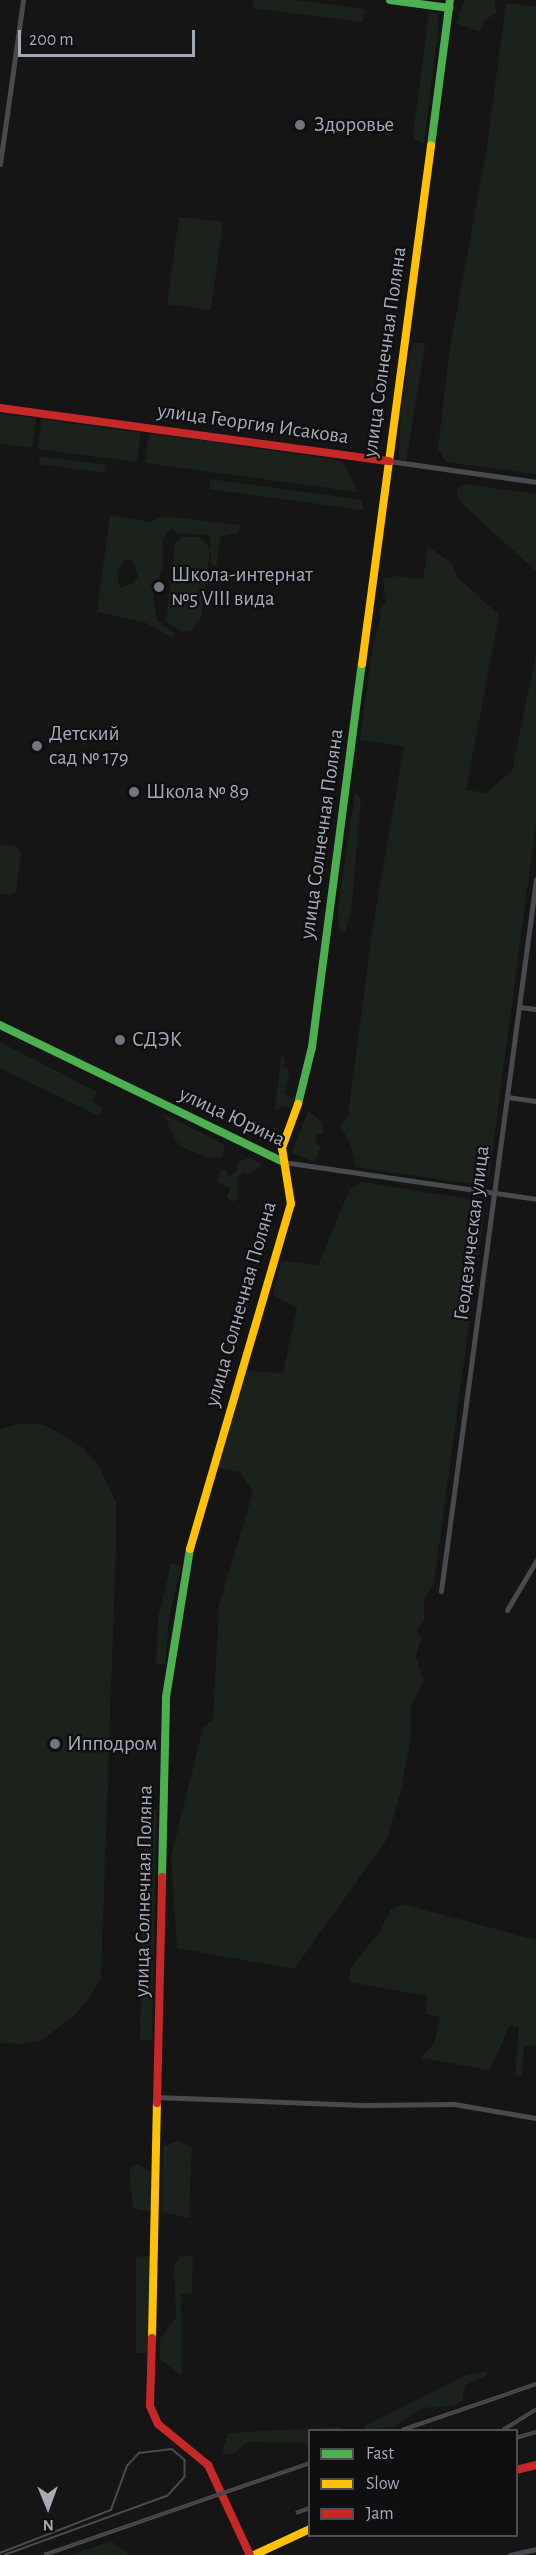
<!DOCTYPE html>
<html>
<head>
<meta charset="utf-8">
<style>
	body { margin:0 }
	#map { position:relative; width:536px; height:2555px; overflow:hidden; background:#151515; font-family:"Alegreya Sans",sans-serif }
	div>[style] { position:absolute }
	.green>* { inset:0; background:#1b221c }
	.street>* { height:5px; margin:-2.5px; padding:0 2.5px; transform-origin:2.5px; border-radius:2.5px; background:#494a4e }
	.fast>* { height:8px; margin:-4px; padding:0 4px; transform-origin:4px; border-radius:4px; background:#4caf50 }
	.slow>* { height:8px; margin:-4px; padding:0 4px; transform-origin:4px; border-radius:4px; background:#ffc107 }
	.jam>* { height:8px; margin:-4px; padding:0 4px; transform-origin:4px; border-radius:4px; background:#c62828 }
	.tram>* { height:1.5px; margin:-0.75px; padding:0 0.75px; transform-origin:0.75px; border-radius:0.75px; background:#484a4d }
	.rail>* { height:4px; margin-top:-2px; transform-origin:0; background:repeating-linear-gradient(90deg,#0f0f11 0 4.5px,#484a4d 0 9px); box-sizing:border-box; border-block:2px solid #484a4d }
	.dots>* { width:16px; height:16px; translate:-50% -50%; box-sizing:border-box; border:3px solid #0f0f11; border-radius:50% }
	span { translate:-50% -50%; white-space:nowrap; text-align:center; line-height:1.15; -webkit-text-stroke:4.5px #0f0f11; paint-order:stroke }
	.poi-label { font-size:21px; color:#a5aab7 }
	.left { translate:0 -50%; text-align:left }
	.street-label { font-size:21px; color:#a5aab7 }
	.legend { position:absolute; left:308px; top:2429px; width:210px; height:108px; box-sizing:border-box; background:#0f0f11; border:2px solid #4b4d53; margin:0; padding:8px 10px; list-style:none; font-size:18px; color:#a5aab7 }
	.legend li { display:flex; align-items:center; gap:12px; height:30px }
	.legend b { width:30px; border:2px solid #4b4d53 }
	.north { position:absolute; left:18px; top:2477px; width:60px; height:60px; -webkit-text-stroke:4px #0f0f11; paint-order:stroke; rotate:179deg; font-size:16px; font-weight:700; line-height:24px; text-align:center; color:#a5aab7 }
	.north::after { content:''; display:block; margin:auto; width:21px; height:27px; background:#a5aab7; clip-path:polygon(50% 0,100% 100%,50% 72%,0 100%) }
	.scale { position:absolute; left:18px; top:30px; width:177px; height:27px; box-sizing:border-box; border:3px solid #a5aab7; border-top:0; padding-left:8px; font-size:18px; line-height:21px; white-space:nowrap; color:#a5aab7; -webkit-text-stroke:4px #0f0f11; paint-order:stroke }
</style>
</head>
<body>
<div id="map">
	<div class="green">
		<div style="clip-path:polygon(253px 0,296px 0,365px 9px,363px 22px,253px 8px)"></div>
		<div style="clip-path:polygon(465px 0,495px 0,496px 13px,484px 21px,480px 32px,456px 23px)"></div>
		<div style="clip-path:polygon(506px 3px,536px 7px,536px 474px,446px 462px,438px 449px,449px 353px,487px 147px)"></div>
		<div style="clip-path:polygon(429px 11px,437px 13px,439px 24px,424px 143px,413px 139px,413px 135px)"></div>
		<div style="clip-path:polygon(179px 217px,223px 222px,211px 310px,167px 304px)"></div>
		<div style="clip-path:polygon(412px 343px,424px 343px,425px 346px,406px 461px,399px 458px,401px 412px)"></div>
		<div style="clip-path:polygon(0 414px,36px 418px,32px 448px,0 444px)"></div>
		<div style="clip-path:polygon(42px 419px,141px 433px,137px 462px,38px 449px)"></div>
		<div style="clip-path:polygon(149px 433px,337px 460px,343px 462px,358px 492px,145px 463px)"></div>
		<div style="clip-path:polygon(40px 456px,105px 465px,105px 473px,39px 464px)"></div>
		<div style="clip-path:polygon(210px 479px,362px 500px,363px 510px,209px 489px)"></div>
		<div style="clip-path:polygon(464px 484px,536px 494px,536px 571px,462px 504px,456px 490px)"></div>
		<div style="clip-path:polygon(evenodd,110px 515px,150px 522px,165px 516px,240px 525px,239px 532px,220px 537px,217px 567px,211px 565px,210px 550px,201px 618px,191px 631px,181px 632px,166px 621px,175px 544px,181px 537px,199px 537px,211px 549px,209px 535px,179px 534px,171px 529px,163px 539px,163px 567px,153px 596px,157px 621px,174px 633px,173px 638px,144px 622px,97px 612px,110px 515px,125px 559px,132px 560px,138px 577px,134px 583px,120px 588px,117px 571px,125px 559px)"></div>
		<div style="clip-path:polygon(428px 547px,451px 562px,457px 577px,499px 615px,466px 790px,486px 793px,512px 771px,536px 654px,536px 822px,489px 1176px,478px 1185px,356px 1167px,349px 1140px,339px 1126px,348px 1116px,372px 932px,404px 746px,360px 740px,373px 643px,381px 618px,379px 610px,386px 602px,383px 579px,397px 576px,423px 579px)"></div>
		<div style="clip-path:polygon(355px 793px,361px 799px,351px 912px,345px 932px,340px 930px,337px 915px)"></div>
		<div style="clip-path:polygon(4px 844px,16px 846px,21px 853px,16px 891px,10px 895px,0 894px,0 846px)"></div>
		<div style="clip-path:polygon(0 1042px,97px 1092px,92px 1102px,103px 1108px,99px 1116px,0 1068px)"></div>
		<div style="clip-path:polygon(283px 1055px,286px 1063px,280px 1067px,286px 1066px,290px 1073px,284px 1094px,294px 1098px,291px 1108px,285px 1106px,275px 1110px,281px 1057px)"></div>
		<div style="clip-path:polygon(308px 1111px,321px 1121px,323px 1128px,323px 1134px,317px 1134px,315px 1144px,321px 1146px,315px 1162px,292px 1153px)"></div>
		<div style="clip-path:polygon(164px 1114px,225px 1145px,223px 1157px,209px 1158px,182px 1147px,174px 1139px)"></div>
		<div style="clip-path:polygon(251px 1157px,262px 1166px,249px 1174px,243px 1172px,237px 1179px,237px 1199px,232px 1202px,227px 1197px,230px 1188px,217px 1182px,220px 1171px,226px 1170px,228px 1177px,237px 1171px,238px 1162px)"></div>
		<div style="clip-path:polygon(362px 1182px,481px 1201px,484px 1213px,434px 1583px,424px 1600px,424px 1620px,417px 1630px,421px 1639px,416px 1657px,424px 1681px,411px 1705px,411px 1736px,402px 1787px,387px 1839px,294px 1969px,177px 1948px,171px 1858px,203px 1728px,213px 1719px,219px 1605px,253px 1492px,240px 1472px,217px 1468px,221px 1447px,245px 1371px,283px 1373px,297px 1308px,273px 1295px,281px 1261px,318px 1265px,350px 1189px)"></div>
		<div style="clip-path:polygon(22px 1423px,44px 1425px,61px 1434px,82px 1447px,98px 1464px,116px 1502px,116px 1549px,101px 1977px,89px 1999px,74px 2016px,42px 2040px,20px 2044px,0 2043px,0 1429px)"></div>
		<div style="clip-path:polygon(171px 1563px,181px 1566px,169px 1619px,165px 1665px,156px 1664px,158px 1618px)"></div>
		<div style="clip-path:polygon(145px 1809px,157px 1809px,152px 2040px,140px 2040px)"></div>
		<div style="clip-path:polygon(403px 1904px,536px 1940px,536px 2046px,524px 2046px,522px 2076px,515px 2075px,519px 2027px,510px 2025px,490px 2070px,421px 2058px,434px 2043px,440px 2017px,426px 2014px,427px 1996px,350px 1982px,350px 1969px,381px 1930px,390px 1910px)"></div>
		<div style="clip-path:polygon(178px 2141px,192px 2147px,189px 2218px,162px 2212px,163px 2146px)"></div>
		<div style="clip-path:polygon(138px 2164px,151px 2172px,151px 2212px,133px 2208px,129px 2168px)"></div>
		<div style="clip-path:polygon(193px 2255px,192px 2294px,181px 2294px,182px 2376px,160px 2359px,160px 2339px,176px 2317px,174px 2267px,180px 2257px)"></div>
		<div style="clip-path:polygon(151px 2256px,149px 2353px,136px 2353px,136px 2257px)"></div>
		<div style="clip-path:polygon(487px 2371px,487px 2376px,465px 2385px,462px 2401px,453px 2406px,422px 2408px,396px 2426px,365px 2430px,364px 2426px,464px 2376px)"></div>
		<div style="clip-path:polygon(341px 2427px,343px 2430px,310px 2430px,309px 2448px,306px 2443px,248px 2442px,231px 2455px,222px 2453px,228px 2433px)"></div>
		<div style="clip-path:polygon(111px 2541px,130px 2555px,70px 2555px)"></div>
	</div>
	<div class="street">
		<div style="left:0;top:164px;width:166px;rotate:-82deg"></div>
		<div style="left:389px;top:461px;width:148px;rotate:8.1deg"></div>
		<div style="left:519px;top:1007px;width:17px;rotate:7deg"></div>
		<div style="left:507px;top:1097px;width:29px;rotate:8deg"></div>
		<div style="left:283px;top:1162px;width:256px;rotate:8.3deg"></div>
		<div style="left:441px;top:1591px;width:718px;rotate:-82.4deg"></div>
		<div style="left:507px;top:1610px;width:57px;rotate:-59.4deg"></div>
		<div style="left:155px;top:2097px;width:213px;rotate:2.2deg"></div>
		<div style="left:368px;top:2105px;width:86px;rotate:-0.7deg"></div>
		<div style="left:454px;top:2104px;width:83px;rotate:9.7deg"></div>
		<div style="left:510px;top:2555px;width:27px;rotate:-13deg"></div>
	</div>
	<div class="fast">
		<div style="left:390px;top:0;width:60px;rotate:7.7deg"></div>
		<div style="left:431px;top:146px;width:147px;rotate:-82.6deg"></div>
		<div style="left:0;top:1025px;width:314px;rotate:25.8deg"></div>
		<div style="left:298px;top:1104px;width:59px;rotate:-76.2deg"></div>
		<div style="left:312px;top:1047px;width:386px;rotate:-82.6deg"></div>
		<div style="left:162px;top:1877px;width:180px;rotate:-88.7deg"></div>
		<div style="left:166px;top:1697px;width:150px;rotate:-80.8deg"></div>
	</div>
	<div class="slow">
		<div style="left:362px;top:664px;width:523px;rotate:-82.41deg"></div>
		<div style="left:190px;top:1549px;width:359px;rotate:-73.7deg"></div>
		<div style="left:291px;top:1204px;width:57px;rotate:-99.1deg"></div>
		<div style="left:282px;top:1148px;width:47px;rotate:-70deg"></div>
		<div style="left:152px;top:2338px;width:235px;rotate:-88.8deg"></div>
		<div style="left:254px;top:2555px;width:62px;rotate:-24.9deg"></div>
	</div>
	<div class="jam">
		<div style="left:0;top:408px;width:393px;rotate:7.8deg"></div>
		<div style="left:157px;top:2103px;width:226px;rotate:-88.7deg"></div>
		<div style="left:152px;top:2338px;width:68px;rotate:91.7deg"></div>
		<div style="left:150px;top:2406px;width:20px;rotate:66deg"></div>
		<div style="left:158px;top:2424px;width:65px;rotate:39.4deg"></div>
		<div style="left:208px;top:2465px;width:99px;rotate:65deg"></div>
		<div style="left:516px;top:2470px;width:21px;rotate:-14deg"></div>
	</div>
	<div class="tram">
		<div style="left:0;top:2553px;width:119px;rotate:-21.2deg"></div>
		<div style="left:111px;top:2510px;width:47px;rotate:-70deg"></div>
		<div style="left:127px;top:2466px;width:18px;rotate:-47deg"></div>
		<div style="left:139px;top:2453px;width:33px;rotate:-7deg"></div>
		<div style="left:172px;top:2449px;width:17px;rotate:40deg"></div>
		<div style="left:185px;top:2460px;width:17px;rotate:90deg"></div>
		<div style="left:185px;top:2477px;width:25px;rotate:132deg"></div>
		<div style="left:168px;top:2496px;width:172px;rotate:160deg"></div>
	</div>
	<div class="rail">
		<div style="left:402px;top:2430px;width:142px;rotate:-18.9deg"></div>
		<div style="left:503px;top:2430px;width:39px;rotate:-32deg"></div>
		<div style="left:516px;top:2438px;width:21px;rotate:-17deg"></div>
		<div style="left:296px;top:2513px;width:15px;rotate:-20deg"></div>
		<div style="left:44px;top:2555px;width:281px;rotate:-19.1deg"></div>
	</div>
	<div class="dots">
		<div style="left:300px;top:125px;background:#73767e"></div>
		<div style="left:159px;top:587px;background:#73767e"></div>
		<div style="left:37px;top:746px;background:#73767e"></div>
		<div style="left:134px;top:792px;background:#73767e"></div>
		<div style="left:120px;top:1040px;background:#73767e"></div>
		<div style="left:55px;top:1744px;background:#73767e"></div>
	</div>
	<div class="poi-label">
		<span class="left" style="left:314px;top:125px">Здоровье</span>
		<span class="left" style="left:171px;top:587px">Школа-интернат<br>№5 VIII вида</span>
		<span class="left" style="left:49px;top:746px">Детский<br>сад № 179</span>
		<span class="left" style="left:146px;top:792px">Школа № 89</span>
		<span class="left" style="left:132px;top:1040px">СДЭК</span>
		<span class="left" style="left:67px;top:1744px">Ипподром</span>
	</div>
	<div class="street-label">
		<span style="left:385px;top:352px;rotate:-82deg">улица Солнечная Поляна</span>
		<span style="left:253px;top:424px;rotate:8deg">улица Георгия Исакова</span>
		<span style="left:322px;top:834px;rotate:-82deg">улица Солнечная Поляна</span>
		<span style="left:232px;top:1117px;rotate:25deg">улица Юрина</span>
		<span style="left:472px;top:1233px;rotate:-83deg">Геодезическая улица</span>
		<span style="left:241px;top:1304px;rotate:-74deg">улица Солнечная Поляна</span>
		<span style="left:144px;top:1891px;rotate:-89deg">улица Солнечная Поляна</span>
	</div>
	<ul class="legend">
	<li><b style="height:8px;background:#4caf50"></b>Fast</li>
	<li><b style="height:8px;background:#ffc107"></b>Slow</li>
	<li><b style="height:8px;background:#c62828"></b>Jam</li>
	</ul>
	<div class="north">N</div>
	<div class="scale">200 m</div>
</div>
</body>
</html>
